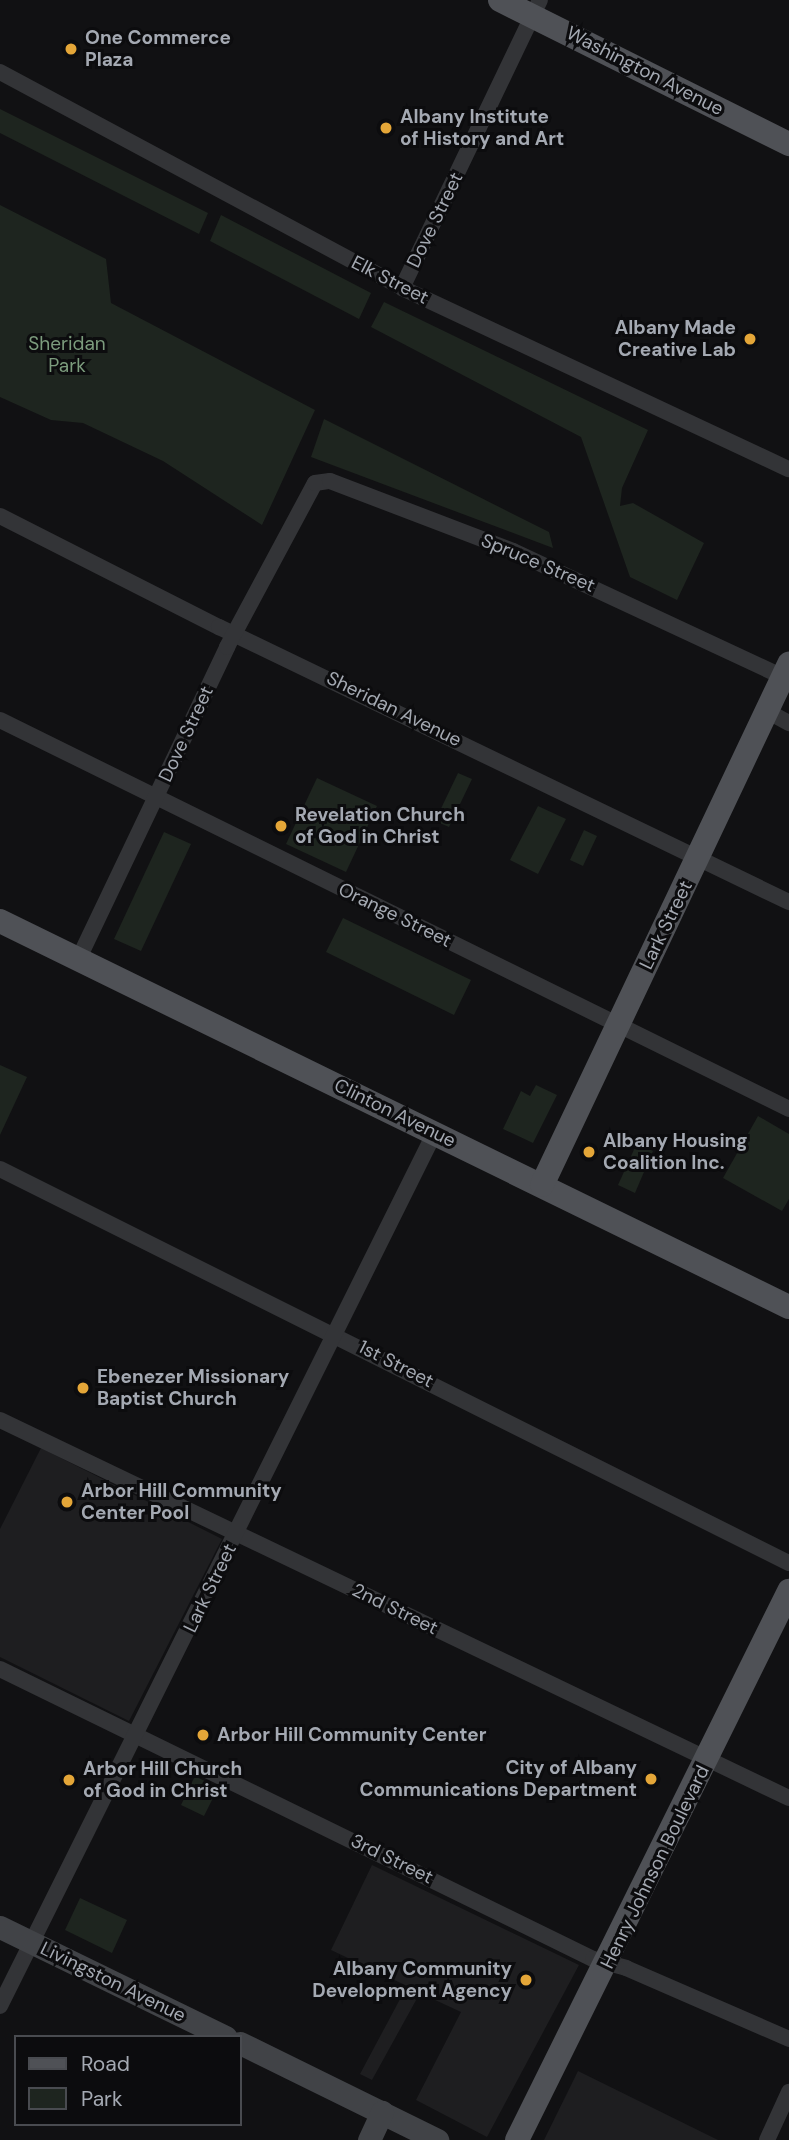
<!DOCTYPE html>
<html>
<head>
<meta charset="utf-8">
<style>
	body { margin:0 }
	#map { position:relative; width:789px; height:2140px; overflow:hidden; background:#111113; font-family:"DM Sans",sans-serif }
	div>[style] { position:absolute }
	.built>* { inset:0; background:#1e1e20 }
	.green>* { inset:0; background:#1e251f }
	.street>* { height:16px; margin:-8px; padding:0 8px; transform-origin:8px; border-radius:8px; background:#333437 }
	.secondary>* { height:23px; margin:-11.5px; padding:0 11.5px; transform-origin:11.5px; border-radius:11.5px; background:#414347 }
	.primary>* { height:24px; margin:-12px; padding:0 12px; transform-origin:12px; border-radius:12px; background:#4f5156 }
	.dots>* { width:19px; height:19px; translate:-50% -50%; box-sizing:border-box; border:4px solid #0c0c0e; border-radius:50% }
	span { translate:-50% -50%; white-space:nowrap; text-align:center; line-height:1.15; -webkit-text-stroke:6px #0c0c0e; paint-order:stroke }
	.poi-label { font-size:19px; color:#a4a9b2; font-weight:700 }
	.left { translate:0 -50%; text-align:left }
	.right { translate:-100% -50%; text-align:right }
	.street-label { font-size:19px; color:#a4a9b2 }
	.park-label { font-size:19px; color:#7c9c7d }
	.legend { position:absolute; left:14px; top:2035px; width:228px; height:91px; box-sizing:border-box; background:#0c0c0e; border:2px solid #494b50; margin:0; padding:9px 12px; list-style:none; font-size:21px; color:#a4a9b2 }
	.legend li { display:flex; align-items:center; gap:14px; height:35px }
	.legend b { width:35px; border:2px solid #494b50 }
</style>
</head>
<body>
<div id="map">
	<div class="built">
		<div style="clip-path:polygon(41px 1448px,222px 1539px,129px 1721px,0 1657px,0 1529px)"></div>
		<div style="clip-path:polygon(372px 1865px,579px 1965px,487px 2137px,416px 2100px,461px 2012px,420px 1993px,372px 2080px,360px 2074px,407px 1986px,331px 1950px)"></div>
		<div style="clip-path:polygon(578px 2071px,718px 2140px,544px 2140px)"></div>
	</div>
	<div class="green">
		<div style="clip-path:polygon(0 109px,208px 213px,199px 234px,0 133px)"></div>
		<div style="clip-path:polygon(0 205px,106px 259px,111px 303px,315px 410px,262px 525px,163px 461px,83px 423px,51px 420px,0 397px)"></div>
		<div style="clip-path:polygon(221px 215px,371px 293px,359px 319px,210px 241px)"></div>
		<div style="clip-path:polygon(384px 302px,648px 430px,622px 488px,620px 506px,633px 503px,704px 543px,677px 600px,630px 577px,581px 437px,371px 327px)"></div>
		<div style="clip-path:polygon(324px 419px,549px 532px,553px 548px,311px 457px)"></div>
		<div style="clip-path:polygon(458px 773px,472px 779px,449px 827px,435px 821px)"></div>
		<div style="clip-path:polygon(317px 778px,377px 806px,346px 872px,286px 844px)"></div>
		<div style="clip-path:polygon(538px 806px,566px 819px,538px 874px,510px 860px)"></div>
		<div style="clip-path:polygon(584px 830px,597px 836px,583px 866px,570px 860px)"></div>
		<div style="clip-path:polygon(164px 832px,191px 844px,141px 951px,114px 939px)"></div>
		<div style="clip-path:polygon(343px 918px,471px 980px,454px 1015px,326px 952px)"></div>
		<div style="clip-path:polygon(0 1065px,27px 1077px,0 1135px)"></div>
		<div style="clip-path:polygon(536px 1085px,557px 1095px,533px 1143px,503px 1129px,521px 1091px,530px 1096px)"></div>
		<div style="clip-path:polygon(758px 1116px,789px 1134px,789px 1199px,782px 1211px,723px 1178px)"></div>
		<div style="clip-path:polygon(637px 1143px,653px 1151px,635px 1193px,618px 1185px)"></div>
		<div style="clip-path:polygon(195px 1776px,218px 1788px,204px 1816px,181px 1805px)"></div>
		<div style="clip-path:polygon(80px 1898px,127px 1920px,112px 1953px,65px 1930px)"></div>
	</div>
	<div class="street">
		<div style="left:0;top:72px;width:456px;rotate:28.2deg"></div>
		<div style="left:402px;top:288px;width:427px;rotate:25.1deg"></div>
		<div style="left:402px;top:288px;width:319px;rotate:-64.4deg"></div>
		<div style="left:0;top:516px;width:246px;rotate:26.9deg"></div>
		<div style="left:219px;top:627px;width:633px;rotate:25.76deg"></div>
		<div style="left:767px;top:711px;width:25px;rotate:29deg"></div>
		<div style="left:0;top:720px;width:880px;rotate:26.24deg"></div>
		<div style="left:78px;top:960px;width:347px;rotate:-64.5deg"></div>
		<div style="left:227px;top:647px;width:186px;rotate:-61.8deg"></div>
		<div style="left:315px;top:483px;width:15px;rotate:-8deg"></div>
		<div style="left:330px;top:481px;width:196px;rotate:20.9deg"></div>
		<div style="left:513px;top:551px;width:298px;rotate:25deg"></div>
		<div style="left:0;top:1169px;width:882px;rotate:26.54deg"></div>
		<div style="left:0;top:1420px;width:875px;rotate:25.6deg"></div>
		<div style="left:0;top:1669px;width:660px;rotate:26.06deg"></div>
		<div style="left:593px;top:1959px;width:34px;rotate:15deg"></div>
		<div style="left:626px;top:1968px;width:178px;rotate:23.5deg"></div>
		<div style="left:0;top:2006px;width:976px;rotate:-63.54deg"></div>
		<div style="left:767px;top:2140px;width:53px;rotate:-65.4deg"></div>
	</div>
	<div class="secondary">
		<div style="left:0;top:1927px;width:251px;rotate:26deg"></div>
		<div style="left:240px;top:2043px;width:220px;rotate:26.2deg"></div>
		<div style="left:369px;top:2140px;width:31px;rotate:-65deg"></div>
	</div>
	<div class="primary">
		<div style="left:500px;top:0;width:323px;rotate:26.5deg"></div>
		<div style="left:0;top:921px;width:878px;rotate:26.07deg"></div>
		<div style="left:542px;top:1185px;width:577px;rotate:-64.63deg"></div>
		<div style="left:517px;top:2140px;width:613px;rotate:-63.64deg"></div>
	</div>
	<div class="dots">
		<div style="left:71px;top:49px;background:#e4a638"></div>
		<div style="left:386px;top:128px;background:#e4a638"></div>
		<div style="left:750px;top:339px;background:#e4a638"></div>
		<div style="left:281px;top:826px;background:#e4a638"></div>
		<div style="left:589px;top:1152px;background:#e4a638"></div>
		<div style="left:83px;top:1388px;background:#e4a638"></div>
		<div style="left:67px;top:1502px;background:#e4a638"></div>
		<div style="left:203px;top:1735px;background:#e4a638"></div>
		<div style="left:651px;top:1779px;background:#e4a638"></div>
		<div style="left:69px;top:1780px;background:#e4a638"></div>
		<div style="left:526px;top:1980px;background:#e4a638"></div>
	</div>
	<div class="poi-label">
		<span class="left" style="left:85px;top:49px">One Commerce<br>Plaza</span>
		<span class="left" style="left:400px;top:128px">Albany Institute<br>of History and Art</span>
		<span class="right" style="left:736px;top:339px">Albany Made<br>Creative Lab</span>
		<span class="left" style="left:295px;top:826px">Revelation Church<br>of God in Christ</span>
		<span class="left" style="left:603px;top:1152px">Albany Housing<br>Coalition Inc.</span>
		<span class="left" style="left:97px;top:1388px">Ebenezer Missionary<br>Baptist Church</span>
		<span class="left" style="left:81px;top:1502px">Arbor Hill Community<br>Center Pool</span>
		<span class="left" style="left:217px;top:1735px">Arbor Hill Community Center</span>
		<span class="right" style="left:637px;top:1779px">City of Albany<br>Communications Department</span>
		<span class="left" style="left:83px;top:1780px">Arbor Hill Church<br>of God in Christ</span>
		<span class="right" style="left:512px;top:1980px">Albany Community<br>Development Agency</span>
	</div>
	<div class="street-label">
		<span style="left:645px;top:71px;rotate:27deg">Washington Avenue</span>
		<span style="left:435px;top:220px;rotate:-64deg">Dove Street</span>
		<span style="left:390px;top:280px;rotate:27deg">Elk Street</span>
		<span style="left:538px;top:563px;rotate:23deg">Spruce Street</span>
		<span style="left:394px;top:709px;rotate:26deg">Sheridan Avenue</span>
		<span style="left:186px;top:734px;rotate:-65deg">Dove Street</span>
		<span style="left:395px;top:915px;rotate:26deg">Orange Street</span>
		<span style="left:666px;top:925px;rotate:-64deg">Lark Street</span>
		<span style="left:395px;top:1113px;rotate:26deg">Clinton Avenue</span>
		<span style="left:396px;top:1364px;rotate:27deg">1st Street</span>
		<span style="left:210px;top:1588px;rotate:-64deg">Lark Street</span>
		<span style="left:395px;top:1609px;rotate:26deg">2nd Street</span>
		<span style="left:392px;top:1859px;rotate:26deg">3rd Street</span>
		<span style="left:655px;top:1867px;rotate:-64deg">Henry Johnson Boulevard</span>
		<span style="left:113px;top:1982px;rotate:26deg">Livingston Avenue</span>
	</div>
	<div class="park-label">
		<span style="left:67px;top:355px">Sheridan<br>Park</span>
	</div>
	<ul class="legend">
	<li><b style="height:9px;background:#4f5156"></b>Road</li>
	<li><b style="height:19px;background:#1e251f"></b>Park</li>
	</ul>
</div>
</body>
</html>
